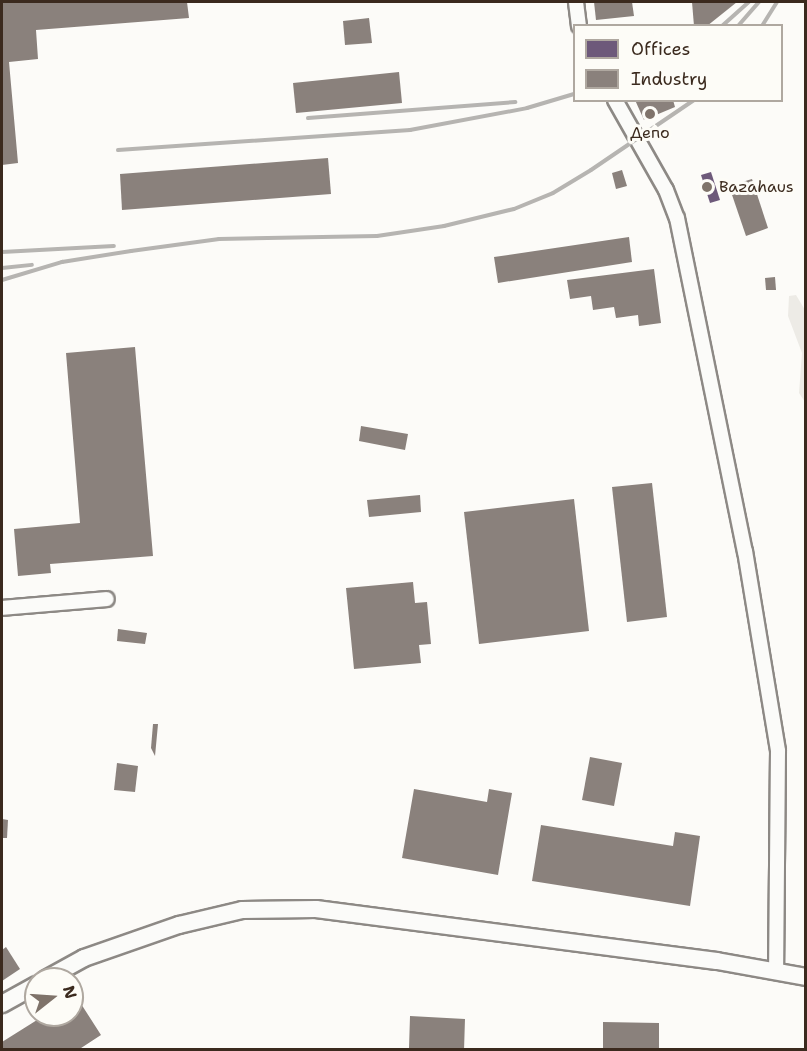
<!DOCTYPE html>
<html>
<head>
<meta charset="utf-8">
<style>
	body { margin:0 }
	#map { position:relative; width:807px; height:1051px; overflow:hidden; background:#fcfbf8; font-family:"Shantell Sans",sans-serif }
	div>[style] { position:absolute }
	.green>* { inset:0; background:#edebe6 }
	.offices>* { inset:0; background:#6d597a }
	.industry>* { inset:0; background:#8a817c }
	.roads { filter:drop-shadow(2px 0 #8d8985) drop-shadow(-2px 0 #8d8985) drop-shadow(0 2px #8d8985) drop-shadow(0 -2px #8d8985) }
	.minor>* { height:14px; margin:-7px; padding:0 7px; transform-origin:7px; border-radius:7px; background:#fbfbf9 }
	.tertiary>* { height:16px; margin:-8px; padding:0 8px; transform-origin:8px; border-radius:8px; background:#fbfbf9 }
	.rail>* { height:4px; margin:-2px; padding:0 2px; transform-origin:2px; border-radius:2px; background:#b6b4b1 }
	.dots>* { width:16px; height:16px; translate:-50% -50%; box-sizing:border-box; border:3px solid #fdfcf7; border-radius:50% }
	span { translate:-50% -50%; white-space:nowrap; text-align:center; line-height:1.15; -webkit-text-stroke:6px #fdfcf7; paint-order:stroke }
	.poi-label { font-size:16px; color:#3b2a1e }
	.left { translate:0 -50%; text-align:left }
	.frame { position:absolute; inset:0; border:3px solid #3b2a1e; pointer-events:none }
	.legend { position:absolute; left:573px; top:24px; width:210px; height:78px; box-sizing:border-box; background:#fdfcf7; border:2px solid #afa8a0; margin:0; padding:8px 10px; list-style:none; font-size:18px; color:#3b2a1e }
	.legend li { display:flex; align-items:center; gap:12px; height:30px }
	.legend b { width:30px; border:2px solid #afa8a0 }
	.north { position:absolute; left:24px; top:967px; width:60px; height:60px; box-sizing:border-box; background:#fdfcf7; border:2px solid #afa8a0; border-radius:50%; rotate:73deg; font-size:16px; font-weight:700; line-height:24px; text-align:center; color:#3b2a1e }
	.north::after { content:''; display:block; margin:auto; width:21px; height:27px; background:#7f736a; clip-path:polygon(50% 0,100% 100%,50% 72%,0 100%) }
</style>
</head>
<body>
<div id="map">
	<div class="green">
		<div style="clip-path:polygon(796px 295px,805px 310px,805px 402px,799px 393px,802px 353px,788px 316px,789px 296px)"></div>
	</div>
	<div class="offices">
		<div style="clip-path:polygon(711px 172px,720px 200px,710px 203px,701px 175px)"></div>
	</div>
	<div class="industry">
		<div style="clip-path:polygon(2px 2px,187px 2px,189px 18px,36px 30px,38px 59px,9px 62px,18px 163px,2px 165px)"></div>
		<div style="clip-path:polygon(594px 2px,632px 2px,634px 16px,596px 20px)"></div>
		<div style="clip-path:polygon(692px 2px,737px 2px,707px 26px,694px 26px)"></div>
		<div style="clip-path:polygon(369px 18px,372px 43px,345px 45px,343px 21px)"></div>
		<div style="clip-path:polygon(399px 72px,402px 103px,296px 113px,293px 83px)"></div>
		<div style="clip-path:polygon(635px 100px,673px 100px,675px 107px,644px 120px)"></div>
		<div style="clip-path:polygon(328px 158px,331px 194px,122px 210px,120px 174px)"></div>
		<div style="clip-path:polygon(622px 170px,627px 186px,616px 189px,612px 173px)"></div>
		<div style="clip-path:polygon(752px 179px,768px 228px,746px 236px,729px 186px)"></div>
		<div style="clip-path:polygon(629px 237px,632px 262px,498px 283px,494px 257px)"></div>
		<div style="clip-path:polygon(654px 269px,661px 323px,639px 326px,638px 315px,616px 318px,614px 307px,593px 310px,591px 296px,570px 299px,567px 280px)"></div>
		<div style="clip-path:polygon(775px 277px,776px 290px,766px 290px,765px 278px)"></div>
		<div style="clip-path:polygon(135px 347px,153px 556px,50px 564px,51px 573px,18px 576px,14px 529px,80px 523px,66px 353px)"></div>
		<div style="clip-path:polygon(361px 426px,408px 434px,405px 450px,359px 441px)"></div>
		<div style="clip-path:polygon(652px 483px,667px 617px,627px 622px,612px 487px)"></div>
		<div style="clip-path:polygon(420px 495px,421px 512px,369px 517px,367px 500px)"></div>
		<div style="clip-path:polygon(574px 499px,589px 631px,479px 644px,464px 512px)"></div>
		<div style="clip-path:polygon(413px 582px,415px 603px,427px 602px,431px 644px,419px 645px,421px 663px,354px 669px,346px 588px)"></div>
		<div style="clip-path:polygon(118px 629px,147px 633px,145px 644px,117px 641px)"></div>
		<div style="clip-path:polygon(153px 724px,158px 724px,155px 756px,151px 748px)"></div>
		<div style="clip-path:polygon(590px 757px,622px 763px,614px 806px,582px 800px)"></div>
		<div style="clip-path:polygon(117px 763px,138px 766px,135px 792px,114px 790px)"></div>
		<div style="clip-path:polygon(414px 789px,487px 802px,489px 789px,512px 793px,498px 875px,402px 858px)"></div>
		<div style="clip-path:polygon(2px 819px,8px 820px,7px 838px,2px 838px)"></div>
		<div style="clip-path:polygon(541px 825px,673px 846px,675px 832px,700px 836px,690px 906px,532px 881px)"></div>
		<div style="clip-path:polygon(6px 947px,20px 969px,2px 981px,2px 950px)"></div>
		<div style="clip-path:polygon(76px 996px,101px 1035px,78px 1050px,2px 1050px,2px 1042px,45px 1015px,72px 1015px,72px 998px)"></div>
		<div style="clip-path:polygon(410px 1016px,465px 1019px,464px 1050px,409px 1048px)"></div>
		<div style="clip-path:polygon(603px 1022px,659px 1023px,659px 1050px,603px 1050px)"></div>
	</div>
	<div class="roads">
		<div class="minor">
			<div style="left:576px;top:2px;width:24px;rotate:83deg"></div>
			<div style="left:615px;top:100px;width:103px;rotate:60.5deg"></div>
			<div style="left:666px;top:190px;width:30px;rotate:69deg"></div>
			<div style="left:677px;top:218px;width:340px;rotate:78.5deg"></div>
			<div style="left:745px;top:551px;width:203px;rotate:80.6deg"></div>
			<div style="left:778px;top:751px;width:219px;rotate:90.5deg"></div>
			<div style="left:2px;top:608px;width:105px;rotate:-4.9deg"></div>
		</div>
		<div class="tertiary">
			<div style="left:46px;top:979px;width:43px;rotate:-28.9deg"></div>
			<div style="left:84px;top:958px;width:101px;rotate:-19.2deg"></div>
			<div style="left:179px;top:925px;width:65px;rotate:-13.4deg"></div>
			<div style="left:242px;top:910px;width:74px;rotate:-0.8deg"></div>
			<div style="left:316px;top:909px;width:404px;rotate:7.4deg"></div>
			<div style="left:717px;top:961px;width:90px;rotate:10.2deg"></div>
			<div style="left:2px;top:1004px;width:39px;rotate:-29deg"></div>
		</div>
	</div>
	<div class="rail">
		<div style="left:722px;top:26px;width:36px;rotate:-42deg"></div>
		<div style="left:738px;top:26px;width:32px;rotate:-49deg"></div>
		<div style="left:762px;top:26px;width:28px;rotate:-58deg"></div>
		<div style="left:308px;top:118px;width:208px;rotate:-4.4deg"></div>
		<div style="left:118px;top:150px;width:293px;rotate:-3.9deg"></div>
		<div style="left:410px;top:130px;width:119px;rotate:-10.6deg"></div>
		<div style="left:527px;top:108px;width:49px;rotate:-16.6deg"></div>
		<div style="left:2px;top:252px;width:112px;rotate:-3.1deg"></div>
		<div style="left:2px;top:268px;width:30px;rotate:-6deg"></div>
		<div style="left:2px;top:280px;width:63px;rotate:-16.7deg"></div>
		<div style="left:62px;top:262px;width:70px;rotate:-9.1deg"></div>
		<div style="left:131px;top:251px;width:89px;rotate:-7.8deg"></div>
		<div style="left:219px;top:239px;width:158px;rotate:-1.1deg"></div>
		<div style="left:377px;top:236px;width:68px;rotate:-8.5deg"></div>
		<div style="left:444px;top:226px;width:72px;rotate:-13.7deg"></div>
		<div style="left:514px;top:209px;width:42px;rotate:-22.3deg"></div>
		<div style="left:553px;top:193px;width:44px;rotate:-31.2deg"></div>
		<div style="left:591px;top:170px;width:125px;rotate:-34.2deg"></div>
	</div>
	<div class="dots">
		<div style="left:650px;top:114px;background:#7f736a"></div>
		<div style="left:707px;top:187px;background:#7f736a"></div>
	</div>
	<div class="poi-label">
		<span style="left:650px;top:133px">Депо</span>
		<span class="left" style="left:719px;top:187px">Bazahaus</span>
	</div>
	<div class="frame"></div>
	<ul class="legend">
	<li><b style="height:16px;background:#6d597a"></b>Offices</li>
	<li><b style="height:16px;background:#8a817c"></b>Industry</li>
	</ul>
	<div class="north">N</div>
</div>
</body>
</html>
